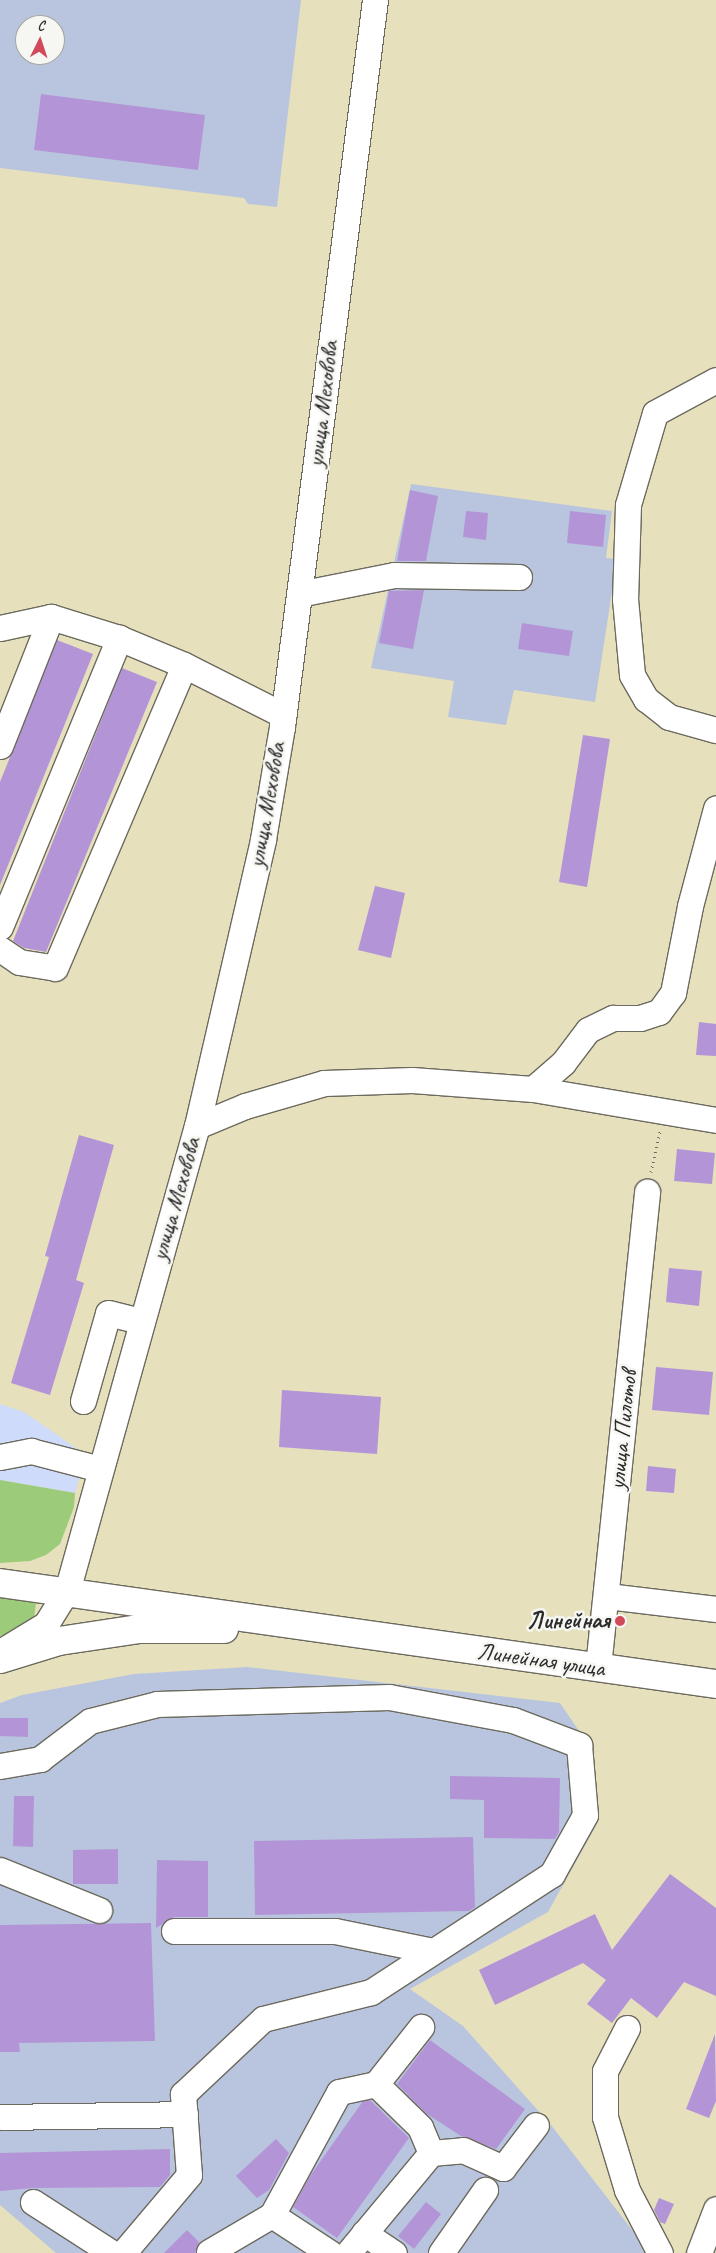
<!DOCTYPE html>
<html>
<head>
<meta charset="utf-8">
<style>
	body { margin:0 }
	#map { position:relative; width:716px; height:2253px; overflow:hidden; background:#e6e0bd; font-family:Caveat,sans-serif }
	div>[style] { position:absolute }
	.built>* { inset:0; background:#cedbfa }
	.industrial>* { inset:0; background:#b9c5de }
	.green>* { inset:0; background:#9ccb79 }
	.building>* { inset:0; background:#b395d7 }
	.path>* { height:3px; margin-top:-1.5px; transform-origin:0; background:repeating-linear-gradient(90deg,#6c6a5e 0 1px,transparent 0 5px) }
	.roads { filter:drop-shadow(1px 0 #6c6a5e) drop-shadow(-1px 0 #6c6a5e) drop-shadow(0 1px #6c6a5e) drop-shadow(0 -1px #6c6a5e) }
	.minor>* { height:25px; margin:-12.5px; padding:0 12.5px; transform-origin:12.5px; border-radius:12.5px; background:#fff }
	.major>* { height:28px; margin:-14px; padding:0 14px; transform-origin:14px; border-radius:14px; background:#fff }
	.dots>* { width:14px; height:14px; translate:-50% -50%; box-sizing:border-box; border:2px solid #f6f6f2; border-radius:50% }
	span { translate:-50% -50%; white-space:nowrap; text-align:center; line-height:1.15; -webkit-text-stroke:5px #f6f6f2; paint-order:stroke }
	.street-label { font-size:24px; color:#2b2b2b }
	.poi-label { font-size:24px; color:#2b2b2b; font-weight:700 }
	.right { translate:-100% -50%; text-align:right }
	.north { position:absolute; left:15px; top:15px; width:50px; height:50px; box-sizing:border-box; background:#f6f6f2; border:1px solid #a5a5a2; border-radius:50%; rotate:4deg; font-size:14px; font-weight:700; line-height:20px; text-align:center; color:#2b2b2b }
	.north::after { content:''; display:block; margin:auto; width:18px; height:22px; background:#d1495b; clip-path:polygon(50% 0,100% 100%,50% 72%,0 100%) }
</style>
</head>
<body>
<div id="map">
	<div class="built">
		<div style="clip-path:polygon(0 1404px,24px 1412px,86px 1455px,75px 1493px,0 1480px)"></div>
	</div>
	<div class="industrial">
		<div style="clip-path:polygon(evenodd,0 0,301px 0,277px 207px,248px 204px,244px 198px,0 168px,0 0,25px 25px,55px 25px,55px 55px,25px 55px,25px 25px)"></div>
		<div style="clip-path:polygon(411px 484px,612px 511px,606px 558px,617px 559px,595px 702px,514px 690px,506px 725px,448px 717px,454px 681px,371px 668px)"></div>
		<div style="clip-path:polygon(247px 1667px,560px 1703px,590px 1747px,598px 1822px,548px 1912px,410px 1989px,463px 2026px,551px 2125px,650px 2253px,56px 2253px,0 2205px,0 1703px,22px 1695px,134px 1674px)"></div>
	</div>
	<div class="green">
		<div style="clip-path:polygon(0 1480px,75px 1493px,74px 1507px,60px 1544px,46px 1555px,30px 1561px,0 1563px)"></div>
		<div style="clip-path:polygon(0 1598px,25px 1598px,36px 1603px,34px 1618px,21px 1630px,0 1636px)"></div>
	</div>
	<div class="building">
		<div style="clip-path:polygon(41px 94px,205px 115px,198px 170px,34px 150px)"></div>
		<div style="clip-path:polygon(410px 490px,438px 496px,426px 561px,397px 561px)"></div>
		<div style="clip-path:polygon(466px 511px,488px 513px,486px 540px,463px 537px)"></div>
		<div style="clip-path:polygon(570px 511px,606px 515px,603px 547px,567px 543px)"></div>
		<div style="clip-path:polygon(424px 590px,413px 649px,379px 643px,389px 591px)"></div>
		<div style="clip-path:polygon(522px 623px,573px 631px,569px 656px,518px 649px)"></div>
		<div style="clip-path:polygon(57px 640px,93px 654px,0 885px,0 782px)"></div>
		<div style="clip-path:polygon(122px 668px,157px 682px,46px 952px,24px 948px,13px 941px)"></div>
		<div style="clip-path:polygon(583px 735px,610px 739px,587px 887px,559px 882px)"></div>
		<div style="clip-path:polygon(375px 886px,405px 893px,391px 958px,358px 950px)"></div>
		<div style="clip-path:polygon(699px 1022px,716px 1024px,716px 1056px,696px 1055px)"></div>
		<div style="clip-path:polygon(79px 1135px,114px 1145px,76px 1280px,84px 1283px,50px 1395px,11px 1383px,49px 1257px,45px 1256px)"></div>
		<div style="clip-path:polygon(677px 1149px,715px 1153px,712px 1184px,674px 1181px)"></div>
		<div style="clip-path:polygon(669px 1268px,702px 1271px,699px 1306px,666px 1302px)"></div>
		<div style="clip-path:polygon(656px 1367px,713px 1372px,709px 1415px,652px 1410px)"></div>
		<div style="clip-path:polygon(282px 1390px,381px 1397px,377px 1454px,279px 1447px)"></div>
		<div style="clip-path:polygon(648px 1466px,676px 1469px,674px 1493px,646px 1491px)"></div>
		<div style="clip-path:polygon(0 1718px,28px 1718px,28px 1737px,0 1736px)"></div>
		<div style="clip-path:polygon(450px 1776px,560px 1778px,559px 1832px,555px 1839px,484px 1838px,484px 1800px,450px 1799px)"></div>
		<div style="clip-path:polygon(14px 1796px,34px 1796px,33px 1847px,13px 1846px)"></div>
		<div style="clip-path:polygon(473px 1837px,475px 1907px,469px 1911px,255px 1915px,254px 1841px)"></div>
		<div style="clip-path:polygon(118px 1849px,118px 1884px,73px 1884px,73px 1850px)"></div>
		<div style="clip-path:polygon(157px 1860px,208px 1861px,208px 1917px,174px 1917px,156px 1928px)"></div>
		<div style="clip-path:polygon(670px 1874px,716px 1908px,716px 1996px,684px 1982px,657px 2018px,631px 1998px,612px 2023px,587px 2004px,606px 1980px,583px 1963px,495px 2005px,479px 1970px,595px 1914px,612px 1950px)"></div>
		<div style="clip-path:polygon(151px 1923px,155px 2041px,19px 2043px,20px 2052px,0 2052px,0 1925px)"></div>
		<div style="clip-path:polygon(715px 2034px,716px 2101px,709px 2118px,686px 2109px)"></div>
		<div style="clip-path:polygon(430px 2040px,525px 2109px,496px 2149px,461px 2136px,427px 2114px,397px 2084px)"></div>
		<div style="clip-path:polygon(370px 2100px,409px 2138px,337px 2238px,293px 2207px,310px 2176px,363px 2101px)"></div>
		<div style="clip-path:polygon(276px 2139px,289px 2153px,269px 2190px,257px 2198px,236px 2176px)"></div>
		<div style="clip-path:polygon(170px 2149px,170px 2175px,160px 2187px,33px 2188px,0 2191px,0 2153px)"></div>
		<div style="clip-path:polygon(659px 2198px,674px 2204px,665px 2224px,660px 2222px,654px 2210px)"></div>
		<div style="clip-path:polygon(426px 2202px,441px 2214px,414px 2249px,398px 2236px)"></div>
		<div style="clip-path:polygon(187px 2230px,199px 2242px,195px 2253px,164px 2253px)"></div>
	</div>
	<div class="path">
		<div style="left:651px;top:1172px;width:42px;rotate:-77.6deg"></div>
	</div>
	<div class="roads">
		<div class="minor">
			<div style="left:716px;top:380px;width:69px;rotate:151.6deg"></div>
			<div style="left:655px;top:413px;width:96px;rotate:106.4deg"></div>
			<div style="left:628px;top:505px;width:94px;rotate:91.8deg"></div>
			<div style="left:625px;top:599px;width:76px;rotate:84.7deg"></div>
			<div style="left:632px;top:675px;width:28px;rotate:60deg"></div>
			<div style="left:646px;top:699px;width:29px;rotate:38deg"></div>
			<div style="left:669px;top:717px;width:49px;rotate:15.5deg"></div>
			<div style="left:299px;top:594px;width:97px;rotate:-11.3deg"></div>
			<div style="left:394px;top:575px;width:125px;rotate:0.9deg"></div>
			<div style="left:0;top:628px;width:52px;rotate:-12.2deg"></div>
			<div style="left:51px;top:617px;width:71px;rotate:17.2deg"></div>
			<div style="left:119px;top:638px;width:70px;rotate:22.6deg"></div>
			<div style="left:184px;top:665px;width:111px;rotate:26.8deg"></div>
			<div style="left:0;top:746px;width:139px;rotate:-68.4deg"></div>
			<div style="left:0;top:927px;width:313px;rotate:-67.6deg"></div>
			<div style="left:0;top:949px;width:23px;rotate:34deg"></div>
			<div style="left:19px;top:962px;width:36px;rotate:9deg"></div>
			<div style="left:55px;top:968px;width:329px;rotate:-66.9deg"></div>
			<div style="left:533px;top:1089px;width:40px;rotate:-41deg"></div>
			<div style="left:563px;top:1063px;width:41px;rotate:-52.9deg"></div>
			<div style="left:588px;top:1030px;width:28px;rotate:-26deg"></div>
			<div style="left:613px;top:1018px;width:27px"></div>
			<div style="left:640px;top:1018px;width:20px;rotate:-18deg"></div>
			<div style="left:659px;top:1012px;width:24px;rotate:-54deg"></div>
			<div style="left:673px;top:993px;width:89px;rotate:-78.9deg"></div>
			<div style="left:690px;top:906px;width:101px;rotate:-75.1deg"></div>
			<div style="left:197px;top:1126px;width:52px;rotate:-22.6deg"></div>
			<div style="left:245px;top:1106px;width:82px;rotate:-16.2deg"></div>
			<div style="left:324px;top:1083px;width:88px;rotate:-2deg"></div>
			<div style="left:412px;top:1080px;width:121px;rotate:4.3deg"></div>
			<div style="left:533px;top:1089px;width:186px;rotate:9.6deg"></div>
			<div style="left:83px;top:1401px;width:91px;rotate:-74.1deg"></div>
			<div style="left:108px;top:1313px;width:34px;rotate:14deg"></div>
			<div style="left:0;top:1457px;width:32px;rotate:-11deg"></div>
			<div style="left:31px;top:1451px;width:71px;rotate:14.6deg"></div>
			<div style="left:607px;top:1596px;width:110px;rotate:6.8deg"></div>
			<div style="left:2px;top:1651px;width:52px;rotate:-31.5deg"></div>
			<div style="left:46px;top:1624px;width:39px;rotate:-58deg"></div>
			<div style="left:67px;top:1591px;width:483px;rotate:-74.4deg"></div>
			<div style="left:197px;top:1126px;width:294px;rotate:-77deg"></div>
			<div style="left:263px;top:839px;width:114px;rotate:-80.4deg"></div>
			<div style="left:282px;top:727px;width:733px;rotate:-82.71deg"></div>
			<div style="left:598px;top:1667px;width:478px;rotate:-84.1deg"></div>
			<div style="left:0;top:1766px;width:41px;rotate:-9.9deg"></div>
			<div style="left:40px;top:1759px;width:63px;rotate:-37.2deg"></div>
			<div style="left:90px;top:1721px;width:69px;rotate:-14.2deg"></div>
			<div style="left:157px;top:1704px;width:232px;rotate:-1.7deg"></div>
			<div style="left:389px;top:1697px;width:126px;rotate:10.5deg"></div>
			<div style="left:513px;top:1720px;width:71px;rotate:20.7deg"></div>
			<div style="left:579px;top:1745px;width:70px;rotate:85.1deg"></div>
			<div style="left:585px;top:1815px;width:68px;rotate:119.2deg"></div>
			<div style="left:552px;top:1874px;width:216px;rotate:146.9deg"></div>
			<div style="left:371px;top:1992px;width:111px;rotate:166deg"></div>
			<div style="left:263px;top:2019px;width:110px;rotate:136.8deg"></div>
			<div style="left:183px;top:2094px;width:81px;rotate:85.8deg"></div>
			<div style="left:189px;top:2175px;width:102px;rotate:130.2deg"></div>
			<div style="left:0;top:1870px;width:107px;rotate:22deg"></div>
			<div style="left:174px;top:1931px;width:161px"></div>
			<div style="left:335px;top:1931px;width:100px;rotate:11.5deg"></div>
			<div style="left:627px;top:2028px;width:48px;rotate:117.1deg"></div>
			<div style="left:605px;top:2071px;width:46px;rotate:90deg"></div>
			<div style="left:605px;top:2117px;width:76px;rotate:73.2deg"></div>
			<div style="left:627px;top:2190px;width:71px;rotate:62.4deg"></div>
			<div style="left:1px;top:2117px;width:184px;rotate:-0.9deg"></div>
			<div style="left:431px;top:2153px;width:32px;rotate:-5deg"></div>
			<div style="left:463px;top:2150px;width:44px;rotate:24.2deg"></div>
			<div style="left:503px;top:2168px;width:54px;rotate:-52.5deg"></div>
			<div style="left:33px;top:2202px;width:94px;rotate:32.8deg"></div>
			<div style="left:364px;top:2233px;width:36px;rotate:34deg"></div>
			<div style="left:209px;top:2252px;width:73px;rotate:-30.4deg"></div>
			<div style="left:330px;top:2253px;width:69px;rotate:-146.8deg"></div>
			<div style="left:272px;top:2215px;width:140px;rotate:-61.4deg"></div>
			<div style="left:339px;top:2092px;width:38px;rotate:-12deg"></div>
			<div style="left:376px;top:2084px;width:73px;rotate:-51.7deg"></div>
			<div style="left:348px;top:2253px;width:130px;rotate:-50.3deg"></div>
			<div style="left:431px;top:2153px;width:28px;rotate:-113deg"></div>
			<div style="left:420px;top:2127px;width:62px;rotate:-135.7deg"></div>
			<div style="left:441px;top:2253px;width:77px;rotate:-55.1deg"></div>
			<div style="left:699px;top:2253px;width:47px;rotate:-68.9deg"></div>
		</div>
		<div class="major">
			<div style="left:0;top:1583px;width:723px;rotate:8.03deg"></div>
			<div style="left:0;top:1659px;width:62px;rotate:-17deg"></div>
			<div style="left:59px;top:1641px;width:80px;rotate:-8.6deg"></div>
			<div style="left:138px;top:1629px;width:86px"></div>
		</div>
	</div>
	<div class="dots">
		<div style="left:620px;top:1621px;background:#d1495b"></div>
	</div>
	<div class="street-label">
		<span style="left:323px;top:404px;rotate:-83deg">улица Меховова</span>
		<span style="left:267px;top:805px;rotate:-80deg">улица Меховова</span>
		<span style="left:176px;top:1199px;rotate:-74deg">улица Меховова</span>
		<span style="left:623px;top:1430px;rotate:-84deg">улица Пилотов</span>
		<span style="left:541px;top:1660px;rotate:8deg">Линейная улица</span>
	</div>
	<div class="poi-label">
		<span class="right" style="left:610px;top:1621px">Линейная</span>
	</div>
	<div class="north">С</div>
</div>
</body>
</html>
